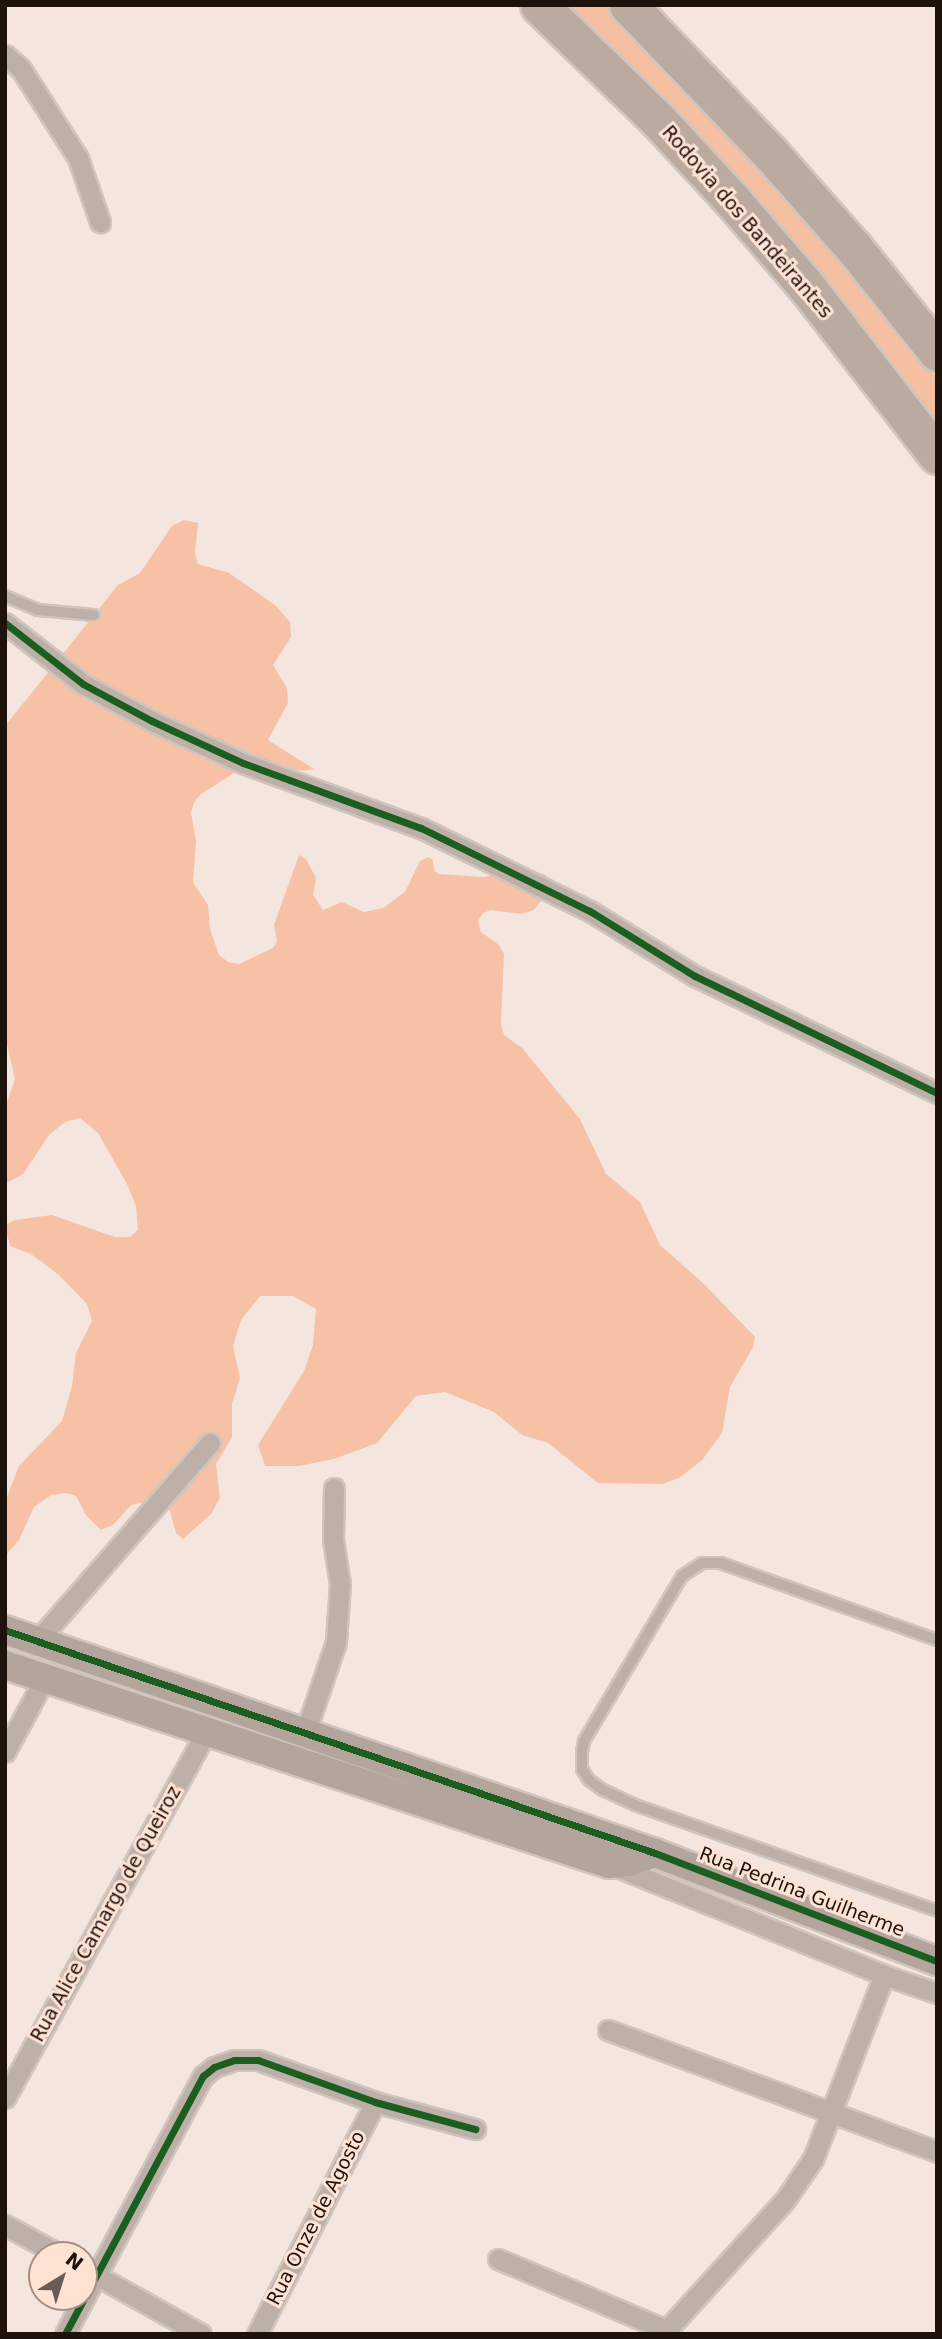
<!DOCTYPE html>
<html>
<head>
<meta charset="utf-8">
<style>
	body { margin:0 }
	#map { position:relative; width:942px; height:2339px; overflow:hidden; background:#f4e6de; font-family:"DejaVu Sans",sans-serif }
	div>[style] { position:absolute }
	.green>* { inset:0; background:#f5c0a2 }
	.forest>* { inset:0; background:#f6c1a4 }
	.roads { filter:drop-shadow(2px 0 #d0c5be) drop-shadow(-2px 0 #d0c5be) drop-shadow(0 2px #d0c5be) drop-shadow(0 -2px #d0c5be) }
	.lane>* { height:10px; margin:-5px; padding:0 5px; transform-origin:5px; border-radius:5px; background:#bdb0a8 }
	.street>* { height:19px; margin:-9.5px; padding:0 9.5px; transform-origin:9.5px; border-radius:9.5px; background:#bdb0a8 }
	.secondary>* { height:28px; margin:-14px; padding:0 14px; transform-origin:14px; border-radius:14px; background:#b3a49c }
	.highway>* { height:37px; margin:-18.5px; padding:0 18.5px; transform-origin:18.5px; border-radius:18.5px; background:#baaaa0 }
	.cycleway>* { height:7px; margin:-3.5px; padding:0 3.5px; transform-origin:3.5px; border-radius:3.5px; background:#1b5e20 }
	span { translate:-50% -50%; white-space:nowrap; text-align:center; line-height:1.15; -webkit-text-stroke:6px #fee2d4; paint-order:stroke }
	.street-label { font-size:19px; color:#1e120c }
	.frame { position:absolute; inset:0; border:7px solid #1e120c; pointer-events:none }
	.north { position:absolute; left:28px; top:2241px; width:70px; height:70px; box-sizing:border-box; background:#fee2d4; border:2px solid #a48f84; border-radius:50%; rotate:38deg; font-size:19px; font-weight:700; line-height:28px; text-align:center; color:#1e120c }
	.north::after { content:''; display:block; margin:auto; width:24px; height:32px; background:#695c56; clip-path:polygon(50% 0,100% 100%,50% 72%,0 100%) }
</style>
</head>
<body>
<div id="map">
	<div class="green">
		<div style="clip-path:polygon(561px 5px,607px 5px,703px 101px,873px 294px,937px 378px,937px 427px)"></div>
	</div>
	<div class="forest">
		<div style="clip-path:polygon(184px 520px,198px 523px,195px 553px,198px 564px,229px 573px,275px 605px,290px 622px,291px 637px,273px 665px,287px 688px,288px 703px,268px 740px,314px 769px,303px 771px,250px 763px,201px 794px,194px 802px,191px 813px,196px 841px,193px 882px,208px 905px,210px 929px,219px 955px,228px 962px,239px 964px,273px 948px,277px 941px,274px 925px,299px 855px,306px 859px,316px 878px,313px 895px,323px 910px,342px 902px,364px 912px,383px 908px,405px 892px,420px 861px,428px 857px,433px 860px,434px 871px,439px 874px,483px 877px,529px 870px,546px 875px,551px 888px,534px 910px,522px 914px,491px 910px,483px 913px,478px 921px,481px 932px,499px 945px,504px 954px,501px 1023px,504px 1035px,522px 1048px,580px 1119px,606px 1174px,640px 1202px,660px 1245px,703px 1283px,755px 1337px,753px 1347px,730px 1387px,722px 1433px,702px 1460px,679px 1478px,662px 1484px,598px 1483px,548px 1443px,522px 1435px,494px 1412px,445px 1392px,416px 1396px,377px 1443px,334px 1459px,299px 1466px,265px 1466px,258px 1445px,304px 1371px,313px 1345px,316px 1309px,293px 1296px,260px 1296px,241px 1320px,233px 1346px,240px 1378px,232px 1404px,232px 1437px,216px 1464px,220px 1498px,211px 1514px,183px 1539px,176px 1533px,170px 1511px,157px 1499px,131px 1505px,113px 1525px,101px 1530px,86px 1515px,76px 1496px,66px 1493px,51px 1495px,34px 1507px,19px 1540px,5px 1556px,5px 1502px,19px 1466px,62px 1421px,72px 1386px,76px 1353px,92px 1321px,87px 1304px,59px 1275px,31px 1254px,10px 1246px,5px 1225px,15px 1220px,52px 1215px,115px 1237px,130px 1237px,138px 1230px,136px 1206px,127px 1184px,98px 1133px,80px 1118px,65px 1122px,49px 1135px,23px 1174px,5px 1184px,5px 1108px,15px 1079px,5px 1036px,5px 726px,118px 585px,140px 573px,172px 526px)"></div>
	</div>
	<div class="roads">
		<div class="lane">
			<div style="left:5px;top:596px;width:36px;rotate:23deg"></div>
			<div style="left:38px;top:610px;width:56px;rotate:5.1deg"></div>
			<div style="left:937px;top:1640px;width:229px;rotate:-160.4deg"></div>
			<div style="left:721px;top:1563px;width:19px;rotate:180deg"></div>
			<div style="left:702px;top:1563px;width:24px;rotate:147deg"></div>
			<div style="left:682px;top:1576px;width:192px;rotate:120.7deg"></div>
			<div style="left:584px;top:1741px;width:10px;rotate:101deg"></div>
			<div style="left:582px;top:1751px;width:18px;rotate:90deg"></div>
			<div style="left:582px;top:1769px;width:13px;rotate:58deg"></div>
			<div style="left:589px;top:1780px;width:17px;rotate:36deg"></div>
			<div style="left:603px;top:1790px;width:35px;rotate:25deg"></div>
			<div style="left:635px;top:1805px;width:320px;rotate:19.3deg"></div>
		</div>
		<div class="street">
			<div style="left:5px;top:55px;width:21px;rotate:41deg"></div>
			<div style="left:21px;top:69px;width:106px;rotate:57.4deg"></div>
			<div style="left:78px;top:158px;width:68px;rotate:71deg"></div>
			<div style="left:5px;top:623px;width:99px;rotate:38deg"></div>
			<div style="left:83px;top:684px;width:78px;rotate:28.2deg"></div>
			<div style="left:152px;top:721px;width:100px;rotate:24.8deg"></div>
			<div style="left:243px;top:763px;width:189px;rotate:20.1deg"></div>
			<div style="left:421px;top:828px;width:188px;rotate:26.2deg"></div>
			<div style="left:590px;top:911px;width:123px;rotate:31.8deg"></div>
			<div style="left:695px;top:976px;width:269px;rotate:25.8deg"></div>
			<div style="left:37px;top:1641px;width:263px;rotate:-48.9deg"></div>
			<div style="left:305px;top:1733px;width:96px;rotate:-71.2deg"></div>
			<div style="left:336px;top:1642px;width:58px;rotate:-86.1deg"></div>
			<div style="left:340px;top:1584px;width:45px;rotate:-99deg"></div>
			<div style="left:333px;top:1540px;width:52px;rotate:-88.9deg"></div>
			<div style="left:5px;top:1752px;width:86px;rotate:-61.7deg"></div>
			<div style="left:612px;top:1865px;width:293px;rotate:22deg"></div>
			<div style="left:884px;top:1975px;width:56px;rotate:18.8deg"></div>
			<div style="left:608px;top:2030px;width:351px;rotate:20.3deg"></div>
			<div style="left:5px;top:2098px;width:420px;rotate:-61.2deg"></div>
			<div style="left:5px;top:2225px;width:63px;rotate:28.6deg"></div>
			<div style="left:498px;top:2259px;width:182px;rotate:22.9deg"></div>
			<div style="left:85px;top:2269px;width:133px;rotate:29.3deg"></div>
			<div style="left:65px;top:2334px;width:293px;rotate:-61.9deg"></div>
			<div style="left:203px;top:2076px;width:14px;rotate:-39deg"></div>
			<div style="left:214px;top:2067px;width:21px;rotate:-19deg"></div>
			<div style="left:234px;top:2060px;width:24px"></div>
			<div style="left:258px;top:2060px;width:124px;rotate:19.7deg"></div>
			<div style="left:375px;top:2102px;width:104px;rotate:15.1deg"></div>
			<div style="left:257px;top:2334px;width:260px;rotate:-63deg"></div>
			<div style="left:663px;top:2334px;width:181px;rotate:-47.7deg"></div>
			<div style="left:785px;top:2200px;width:50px;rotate:-55.7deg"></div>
			<div style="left:813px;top:2159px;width:197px;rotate:-68.9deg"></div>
		</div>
		<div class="secondary">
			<div style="left:5px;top:1630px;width:687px;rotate:18.94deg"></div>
			<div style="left:655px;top:1853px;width:302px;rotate:21deg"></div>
			<div style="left:5px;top:1665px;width:636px;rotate:18.24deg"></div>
			<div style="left:609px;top:1864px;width:20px;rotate:-6deg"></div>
			<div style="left:629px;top:1862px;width:28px;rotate:-19deg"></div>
		</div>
		<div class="highway">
			<div style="left:539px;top:5px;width:165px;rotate:44deg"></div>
			<div style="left:658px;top:120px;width:109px;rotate:47.2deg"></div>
			<div style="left:732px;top:200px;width:113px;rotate:49.3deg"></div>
			<div style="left:806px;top:286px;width:214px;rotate:52.2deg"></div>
			<div style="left:628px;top:5px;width:207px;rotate:46.2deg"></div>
			<div style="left:771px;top:154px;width:125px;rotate:48.6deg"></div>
			<div style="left:854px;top:248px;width:133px;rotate:51.4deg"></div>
		</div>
	</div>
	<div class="cycleway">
		<div style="left:5px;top:623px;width:99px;rotate:38deg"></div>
		<div style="left:83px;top:684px;width:78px;rotate:28.2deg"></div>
		<div style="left:152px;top:721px;width:100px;rotate:24.8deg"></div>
		<div style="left:243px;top:763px;width:189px;rotate:20.1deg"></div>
		<div style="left:421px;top:828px;width:188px;rotate:26.2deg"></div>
		<div style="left:590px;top:911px;width:123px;rotate:31.8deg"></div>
		<div style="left:695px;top:976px;width:269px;rotate:25.8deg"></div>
		<div style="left:5px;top:1630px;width:687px;rotate:18.94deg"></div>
		<div style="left:655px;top:1853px;width:302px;rotate:21deg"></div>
		<div style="left:65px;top:2334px;width:293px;rotate:-61.9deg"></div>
		<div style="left:203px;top:2076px;width:14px;rotate:-39deg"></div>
		<div style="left:214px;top:2067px;width:21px;rotate:-19deg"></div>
		<div style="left:234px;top:2060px;width:24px"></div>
		<div style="left:258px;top:2060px;width:124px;rotate:19.7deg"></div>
		<div style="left:375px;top:2102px;width:104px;rotate:15.1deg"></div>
	</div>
	<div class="street-label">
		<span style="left:747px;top:222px;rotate:49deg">Rodovia dos Bandeirantes</span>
		<span style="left:802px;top:1892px;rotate:21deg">Rua Pedrina Guilherme</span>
		<span style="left:106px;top:1914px;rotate:-61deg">Rua Alice Camargo de Queiroz</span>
		<span style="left:316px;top:2218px;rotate:-63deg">Rua Onze de Agosto</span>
	</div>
	<div class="frame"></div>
	<div class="north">N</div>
</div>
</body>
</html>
